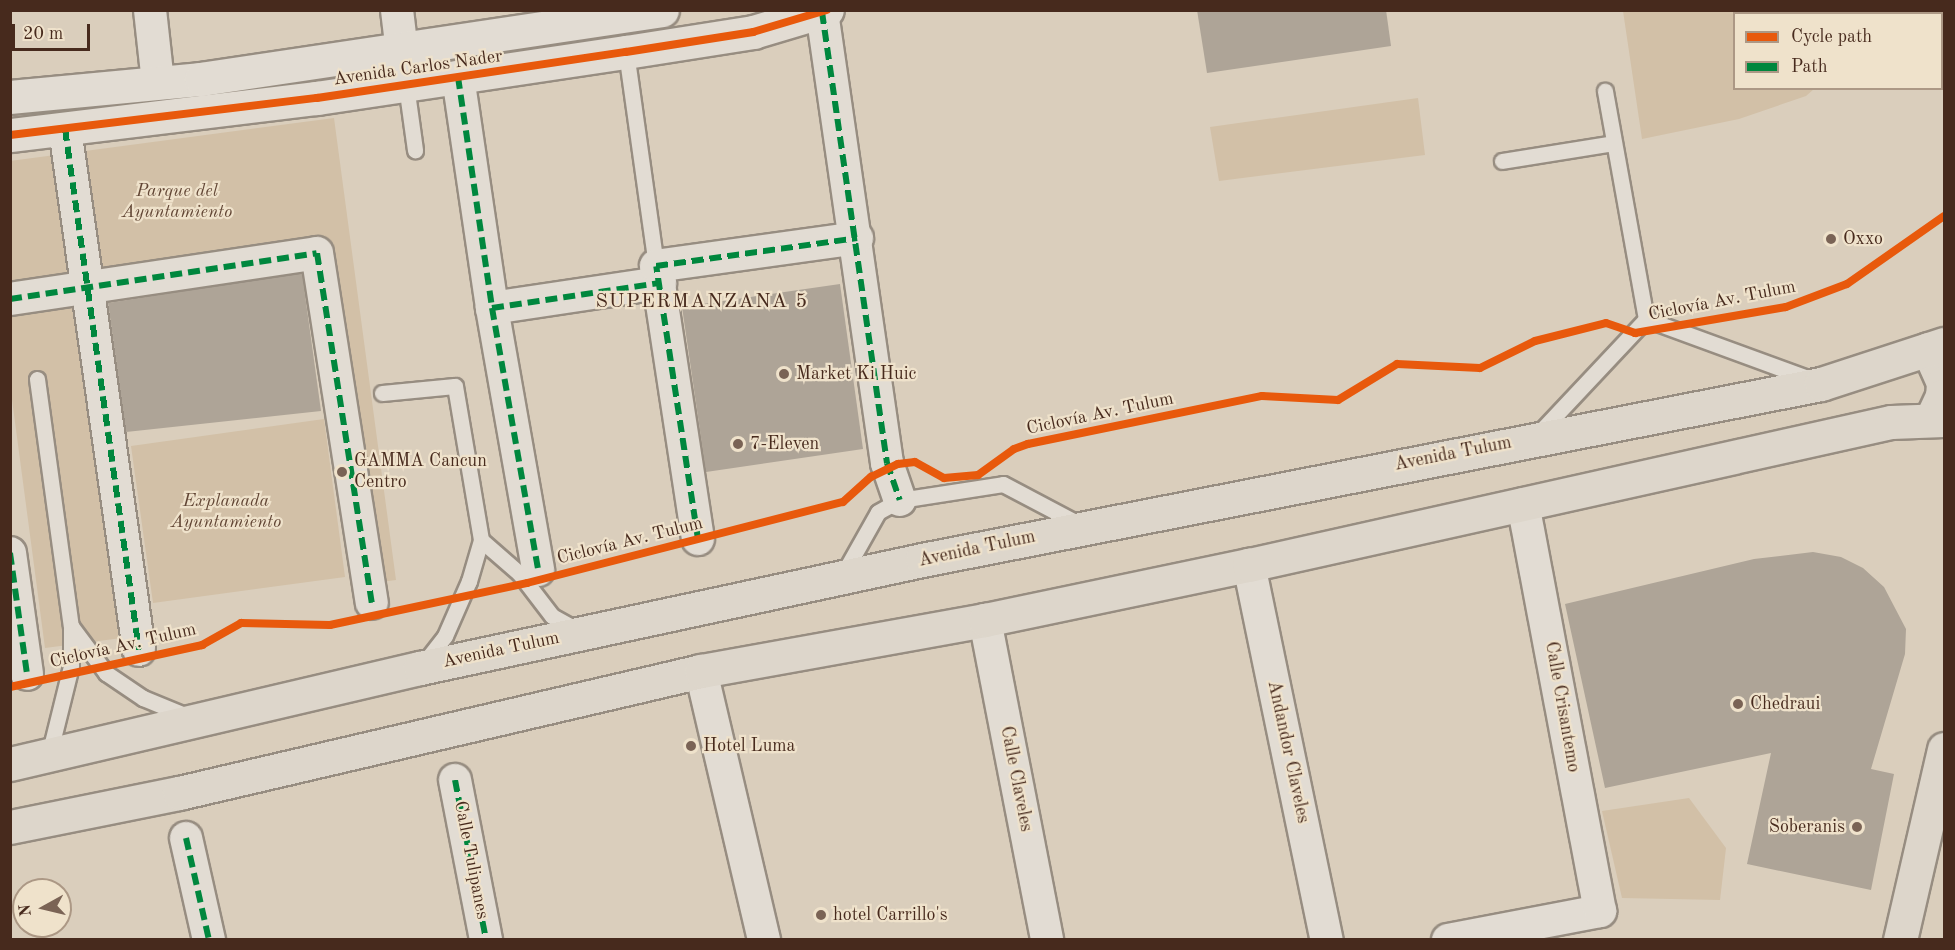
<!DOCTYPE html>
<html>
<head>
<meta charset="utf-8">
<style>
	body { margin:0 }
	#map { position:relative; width:1955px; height:950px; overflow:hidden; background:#dacebc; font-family:"Old Standard TT",serif }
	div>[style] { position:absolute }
	.green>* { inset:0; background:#d2c0a7 }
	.building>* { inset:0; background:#aea497 }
	.roads { filter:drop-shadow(2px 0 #978d81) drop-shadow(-2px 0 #978d81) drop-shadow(0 2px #978d81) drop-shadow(0 -2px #978d81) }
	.lane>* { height:15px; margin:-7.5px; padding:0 7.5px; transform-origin:7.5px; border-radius:7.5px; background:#e2dcd3 }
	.street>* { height:32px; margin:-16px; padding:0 16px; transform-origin:16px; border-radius:16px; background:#e2dcd3 }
	.secondary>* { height:33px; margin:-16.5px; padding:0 16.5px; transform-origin:16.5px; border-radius:16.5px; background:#e2dcd3 }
	.primary>* { height:33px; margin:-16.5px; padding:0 16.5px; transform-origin:16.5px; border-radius:16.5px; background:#ddd6cb }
	.quiet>* { height:6px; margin-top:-3px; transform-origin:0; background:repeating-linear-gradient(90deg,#00873e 0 12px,transparent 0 18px) }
	.cycleway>* { height:8px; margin:-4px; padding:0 4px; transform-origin:4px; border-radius:4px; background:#e8590c }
	.dots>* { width:16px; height:16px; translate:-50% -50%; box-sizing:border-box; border:3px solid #efe2cb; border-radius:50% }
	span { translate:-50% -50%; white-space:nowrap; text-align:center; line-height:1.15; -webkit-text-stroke:4.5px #efe2cb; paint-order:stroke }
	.street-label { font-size:18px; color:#472a1d }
	.park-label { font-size:18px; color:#624635; font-style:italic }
	.poi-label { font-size:18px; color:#472a1d }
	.left { translate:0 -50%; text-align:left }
	.right { translate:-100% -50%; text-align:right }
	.neighbourhood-label { font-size:20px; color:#472a1d; letter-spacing:1.5px }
	.frame { position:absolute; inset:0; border:12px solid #472a1d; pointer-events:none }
	.legend { position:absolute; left:1733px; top:12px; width:210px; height:78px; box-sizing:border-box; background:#efe2cb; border:2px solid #ac9885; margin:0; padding:8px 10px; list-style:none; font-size:18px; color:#472a1d }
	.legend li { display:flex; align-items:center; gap:12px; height:30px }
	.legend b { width:30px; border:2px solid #ac9885 }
	.north { position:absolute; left:12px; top:878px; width:60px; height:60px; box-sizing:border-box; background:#efe2cb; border:2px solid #ac9885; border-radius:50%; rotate:262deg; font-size:16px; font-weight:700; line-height:24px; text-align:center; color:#472a1d }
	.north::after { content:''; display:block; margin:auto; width:21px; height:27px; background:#7a6355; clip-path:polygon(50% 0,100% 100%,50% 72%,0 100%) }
	.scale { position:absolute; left:12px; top:24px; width:78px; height:27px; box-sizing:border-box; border:3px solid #472a1d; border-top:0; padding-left:8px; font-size:18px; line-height:21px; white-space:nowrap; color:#472a1d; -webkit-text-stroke:4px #efe2cb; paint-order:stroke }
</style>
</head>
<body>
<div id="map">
	<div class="green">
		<div style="clip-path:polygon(1623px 11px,1623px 10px,1866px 11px,1734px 14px,1734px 88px,1814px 89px,1806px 96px,1739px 119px,1642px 139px)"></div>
		<div style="clip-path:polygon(1418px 98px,1425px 155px,1219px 181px,1210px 127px)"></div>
		<div style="clip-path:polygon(334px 118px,396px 580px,351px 586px,306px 248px,74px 279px,122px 638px,45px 648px,11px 392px,10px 161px)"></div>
		<div style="clip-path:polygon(324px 419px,345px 577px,153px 603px,131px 446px)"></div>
		<div style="clip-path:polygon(1689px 798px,1726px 848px,1720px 900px,1622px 898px,1602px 811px)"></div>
	</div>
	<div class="building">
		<div style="clip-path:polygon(1197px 10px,1386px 10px,1391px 46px,1207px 73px)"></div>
		<div style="clip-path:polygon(302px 273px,321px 411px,126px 432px,108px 303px)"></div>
		<div style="clip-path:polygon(840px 284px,863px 449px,706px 472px,682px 307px)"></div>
		<div style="clip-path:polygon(1813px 552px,1841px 557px,1863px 568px,1884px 587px,1906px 629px,1905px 654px,1871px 769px,1894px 774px,1871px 890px,1747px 864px,1771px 753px,1605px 788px,1565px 604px,1754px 559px)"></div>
	</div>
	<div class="roads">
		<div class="lane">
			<div style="left:626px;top:52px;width:216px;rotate:82deg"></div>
			<div style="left:406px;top:85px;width:66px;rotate:82.1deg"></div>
			<div style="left:1502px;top:161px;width:113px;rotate:-9.1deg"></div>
			<div style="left:1646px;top:319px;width:175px;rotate:20.1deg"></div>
			<div style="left:37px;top:379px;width:249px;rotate:82.2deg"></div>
			<div style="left:71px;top:626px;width:40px;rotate:90deg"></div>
			<div style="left:71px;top:666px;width:92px;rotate:103.9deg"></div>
			<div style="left:382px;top:393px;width:73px;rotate:-5.5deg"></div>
			<div style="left:455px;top:386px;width:156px;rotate:80.4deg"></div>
			<div style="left:481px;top:540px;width:43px;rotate:106.3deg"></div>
			<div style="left:469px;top:581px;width:60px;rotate:113.6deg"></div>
			<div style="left:445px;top:636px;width:34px;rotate:128deg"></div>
			<div style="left:1538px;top:434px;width:158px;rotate:-46.8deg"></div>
			<div style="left:1646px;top:319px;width:232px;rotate:-100.2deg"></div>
			<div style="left:481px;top:540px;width:50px;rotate:41deg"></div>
			<div style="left:519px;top:573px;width:54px;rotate:52.5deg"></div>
			<div style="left:552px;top:616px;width:31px;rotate:29deg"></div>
			<div style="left:842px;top:576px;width:73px;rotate:-60.6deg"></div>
			<div style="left:878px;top:512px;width:25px;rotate:-29deg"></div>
			<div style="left:900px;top:500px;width:104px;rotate:-8.8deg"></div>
			<div style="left:1003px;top:484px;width:86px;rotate:27.8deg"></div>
			<div style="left:71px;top:626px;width:59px;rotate:53.3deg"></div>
			<div style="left:106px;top:673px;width:45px;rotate:34deg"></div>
			<div style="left:143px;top:698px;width:50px;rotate:22.4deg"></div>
		</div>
		<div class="street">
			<div style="left:150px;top:10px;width:73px;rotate:83.7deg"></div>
			<div style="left:397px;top:10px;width:76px;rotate:83.2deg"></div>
			<div style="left:822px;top:12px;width:456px;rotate:81.8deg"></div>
			<div style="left:887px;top:463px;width:39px;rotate:71deg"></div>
			<div style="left:458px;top:77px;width:233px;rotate:81.6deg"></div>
			<div style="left:492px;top:308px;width:266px;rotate:80deg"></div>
			<div style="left:65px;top:129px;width:526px;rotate:81.92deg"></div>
			<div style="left:10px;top:299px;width:310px;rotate:-8.5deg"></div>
			<div style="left:317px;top:253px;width:354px;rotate:81.1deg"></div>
			<div style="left:492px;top:308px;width:170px;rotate:-8.5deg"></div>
			<div style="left:698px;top:539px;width:276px;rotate:-98.7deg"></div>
			<div style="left:656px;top:266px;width:203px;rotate:-7.9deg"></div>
			<div style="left:10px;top:553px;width:122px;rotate:82deg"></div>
			<div style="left:1249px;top:565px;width:383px;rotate:78.3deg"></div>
			<div style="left:985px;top:620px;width:326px;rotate:79deg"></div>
			<div style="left:701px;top:671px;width:276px;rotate:76.8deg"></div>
			<div style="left:455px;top:780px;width:163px;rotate:79deg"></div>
			<div style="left:186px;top:838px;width:105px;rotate:77.3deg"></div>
			<div style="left:1448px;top:940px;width:155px;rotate:-10.8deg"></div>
			<div style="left:1600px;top:911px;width:414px;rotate:-100.7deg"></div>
		</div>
		<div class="secondary">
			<div style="left:10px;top:97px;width:192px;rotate:-5.4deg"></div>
			<div style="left:201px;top:79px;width:466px;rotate:-8.5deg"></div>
			<div style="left:10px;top:135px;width:309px;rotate:-6.9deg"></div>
			<div style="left:317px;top:98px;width:312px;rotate:-8.5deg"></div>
			<div style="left:626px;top:52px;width:129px;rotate:-8.9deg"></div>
			<div style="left:753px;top:32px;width:77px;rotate:-16.6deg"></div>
		</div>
		<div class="primary">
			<div style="left:1928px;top:349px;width:37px;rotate:66deg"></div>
			<div style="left:1943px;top:383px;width:13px;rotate:94deg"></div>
			<div style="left:1942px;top:396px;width:26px;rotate:115deg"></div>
			<div style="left:10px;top:764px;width:421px;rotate:-13.2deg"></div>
			<div style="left:420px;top:668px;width:513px;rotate:-12.14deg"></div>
			<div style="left:922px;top:560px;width:916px;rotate:-11.08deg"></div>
			<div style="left:1821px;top:384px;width:129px;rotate:-18deg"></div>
			<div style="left:10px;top:827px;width:172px;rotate:-11.4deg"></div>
			<div style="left:179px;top:793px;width:536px;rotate:-13.15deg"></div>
			<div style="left:701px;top:671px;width:289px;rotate:-10.2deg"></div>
			<div style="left:985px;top:620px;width:270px;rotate:-11.8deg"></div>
			<div style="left:1249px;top:565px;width:658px;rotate:-12.56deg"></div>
			<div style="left:1891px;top:422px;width:53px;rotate:-2.2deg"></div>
			<div style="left:1900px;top:940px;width:196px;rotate:-77deg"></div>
		</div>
	</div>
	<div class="quiet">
		<div style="left:822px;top:12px;width:456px;rotate:81.8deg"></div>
		<div style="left:887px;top:463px;width:39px;rotate:71deg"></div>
		<div style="left:458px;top:77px;width:233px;rotate:81.6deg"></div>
		<div style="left:492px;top:308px;width:266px;rotate:80deg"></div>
		<div style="left:65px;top:129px;width:526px;rotate:81.92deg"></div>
		<div style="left:10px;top:299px;width:310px;rotate:-8.5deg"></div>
		<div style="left:317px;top:253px;width:354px;rotate:81.1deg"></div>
		<div style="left:492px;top:308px;width:170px;rotate:-8.5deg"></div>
		<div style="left:698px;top:539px;width:276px;rotate:-98.7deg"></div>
		<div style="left:656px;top:266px;width:203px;rotate:-7.9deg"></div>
		<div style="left:10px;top:553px;width:122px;rotate:82deg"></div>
		<div style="left:455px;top:780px;width:163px;rotate:79deg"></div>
		<div style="left:186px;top:838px;width:105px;rotate:77.3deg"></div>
	</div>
	<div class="cycleway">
		<div style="left:10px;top:135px;width:309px;rotate:-6.9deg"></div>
		<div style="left:317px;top:98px;width:312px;rotate:-8.5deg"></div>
		<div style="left:626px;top:52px;width:129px;rotate:-8.9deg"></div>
		<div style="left:753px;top:32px;width:77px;rotate:-16.6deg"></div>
		<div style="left:10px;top:687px;width:197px;rotate:-12.3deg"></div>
		<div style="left:202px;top:645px;width:45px;rotate:-29.4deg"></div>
		<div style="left:241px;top:623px;width:89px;rotate:1.3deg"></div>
		<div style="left:330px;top:625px;width:201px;rotate:-12deg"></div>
		<div style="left:527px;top:583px;width:326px;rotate:-14.4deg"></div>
		<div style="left:843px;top:502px;width:38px;rotate:-42deg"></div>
		<div style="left:871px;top:477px;width:30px;rotate:-26deg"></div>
		<div style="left:898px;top:464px;width:17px;rotate:-7deg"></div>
		<div style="left:915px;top:462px;width:33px;rotate:29deg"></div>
		<div style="left:944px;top:478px;width:34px;rotate:-5deg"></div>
		<div style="left:978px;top:475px;width:44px;rotate:-35.8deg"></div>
		<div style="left:1014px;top:449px;width:15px;rotate:-20deg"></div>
		<div style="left:1028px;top:444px;width:239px;rotate:-11.6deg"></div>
		<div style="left:1262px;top:396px;width:76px;rotate:3deg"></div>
		<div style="left:1338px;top:400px;width:69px;rotate:-31.4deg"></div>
		<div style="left:1397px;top:364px;width:83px;rotate:2.8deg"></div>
		<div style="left:1480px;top:368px;width:61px;rotate:-26.1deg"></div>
		<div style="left:1535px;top:341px;width:73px;rotate:-14.2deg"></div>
		<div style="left:1606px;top:323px;width:31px;rotate:19deg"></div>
		<div style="left:1635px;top:333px;width:153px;rotate:-9.8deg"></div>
		<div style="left:1786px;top:307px;width:65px;rotate:-20.7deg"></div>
		<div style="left:1847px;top:284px;width:118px;rotate:-35deg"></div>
	</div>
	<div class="dots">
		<div style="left:1831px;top:239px;background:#7a6355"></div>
		<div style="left:784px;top:374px;background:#7a6355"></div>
		<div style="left:738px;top:444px;background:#7a6355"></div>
		<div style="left:342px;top:472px;background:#7a6355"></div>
		<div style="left:1738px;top:704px;background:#7a6355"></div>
		<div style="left:691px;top:746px;background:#7a6355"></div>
		<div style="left:1857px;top:827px;background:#7a6355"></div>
		<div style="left:821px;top:915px;background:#7a6355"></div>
	</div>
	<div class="street-label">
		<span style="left:418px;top:68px;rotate:-8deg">Avenida Carlos Nader</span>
		<span style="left:1722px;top:301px;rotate:-11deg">Ciclovía Av. Tulum</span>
		<span style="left:1100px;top:414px;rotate:-12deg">Ciclovía Av. Tulum</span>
		<span style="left:1453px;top:454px;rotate:-11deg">Avenida Tulum</span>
		<span style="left:630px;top:541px;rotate:-14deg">Ciclovía Av. Tulum</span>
		<span style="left:977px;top:549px;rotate:-12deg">Avenida Tulum</span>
		<span style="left:123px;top:646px;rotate:-13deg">Ciclovía Av. Tulum</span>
		<span style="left:501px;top:650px;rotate:-12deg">Avenida Tulum</span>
		<span style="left:1562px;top:707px;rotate:80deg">Calle Crisantemo</span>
		<span style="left:1288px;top:752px;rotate:78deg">Andandor Claveles</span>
		<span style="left:1016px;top:779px;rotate:79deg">Calle Claveles</span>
		<span style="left:471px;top:860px;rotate:79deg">Calle Tulipanes</span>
	</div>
	<div class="park-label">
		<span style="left:177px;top:202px">Parque del<br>Ayuntamiento</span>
		<span style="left:226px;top:512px">Explanada<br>Ayuntamiento</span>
	</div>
	<div class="poi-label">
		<span class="left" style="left:1843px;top:239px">Oxxo</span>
		<span class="left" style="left:796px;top:374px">Market Ki Huic</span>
		<span class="left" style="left:750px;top:444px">7-Eleven</span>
		<span class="left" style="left:354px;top:472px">GAMMA Cancun<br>Centro</span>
		<span class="left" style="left:1750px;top:704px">Chedraui</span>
		<span class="left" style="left:703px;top:746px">Hotel Luma</span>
		<span class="right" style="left:1845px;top:827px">Soberanis</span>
		<span class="left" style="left:833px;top:915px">hotel Carrillo's</span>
	</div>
	<div class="neighbourhood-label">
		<span style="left:702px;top:302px">SUPERMANZANA 5</span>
	</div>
	<div class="frame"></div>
	<ul class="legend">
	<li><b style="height:8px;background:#e8590c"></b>Cycle path</li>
	<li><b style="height:8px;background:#00873e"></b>Path</li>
	</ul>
	<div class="north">N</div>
	<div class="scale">20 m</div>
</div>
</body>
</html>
